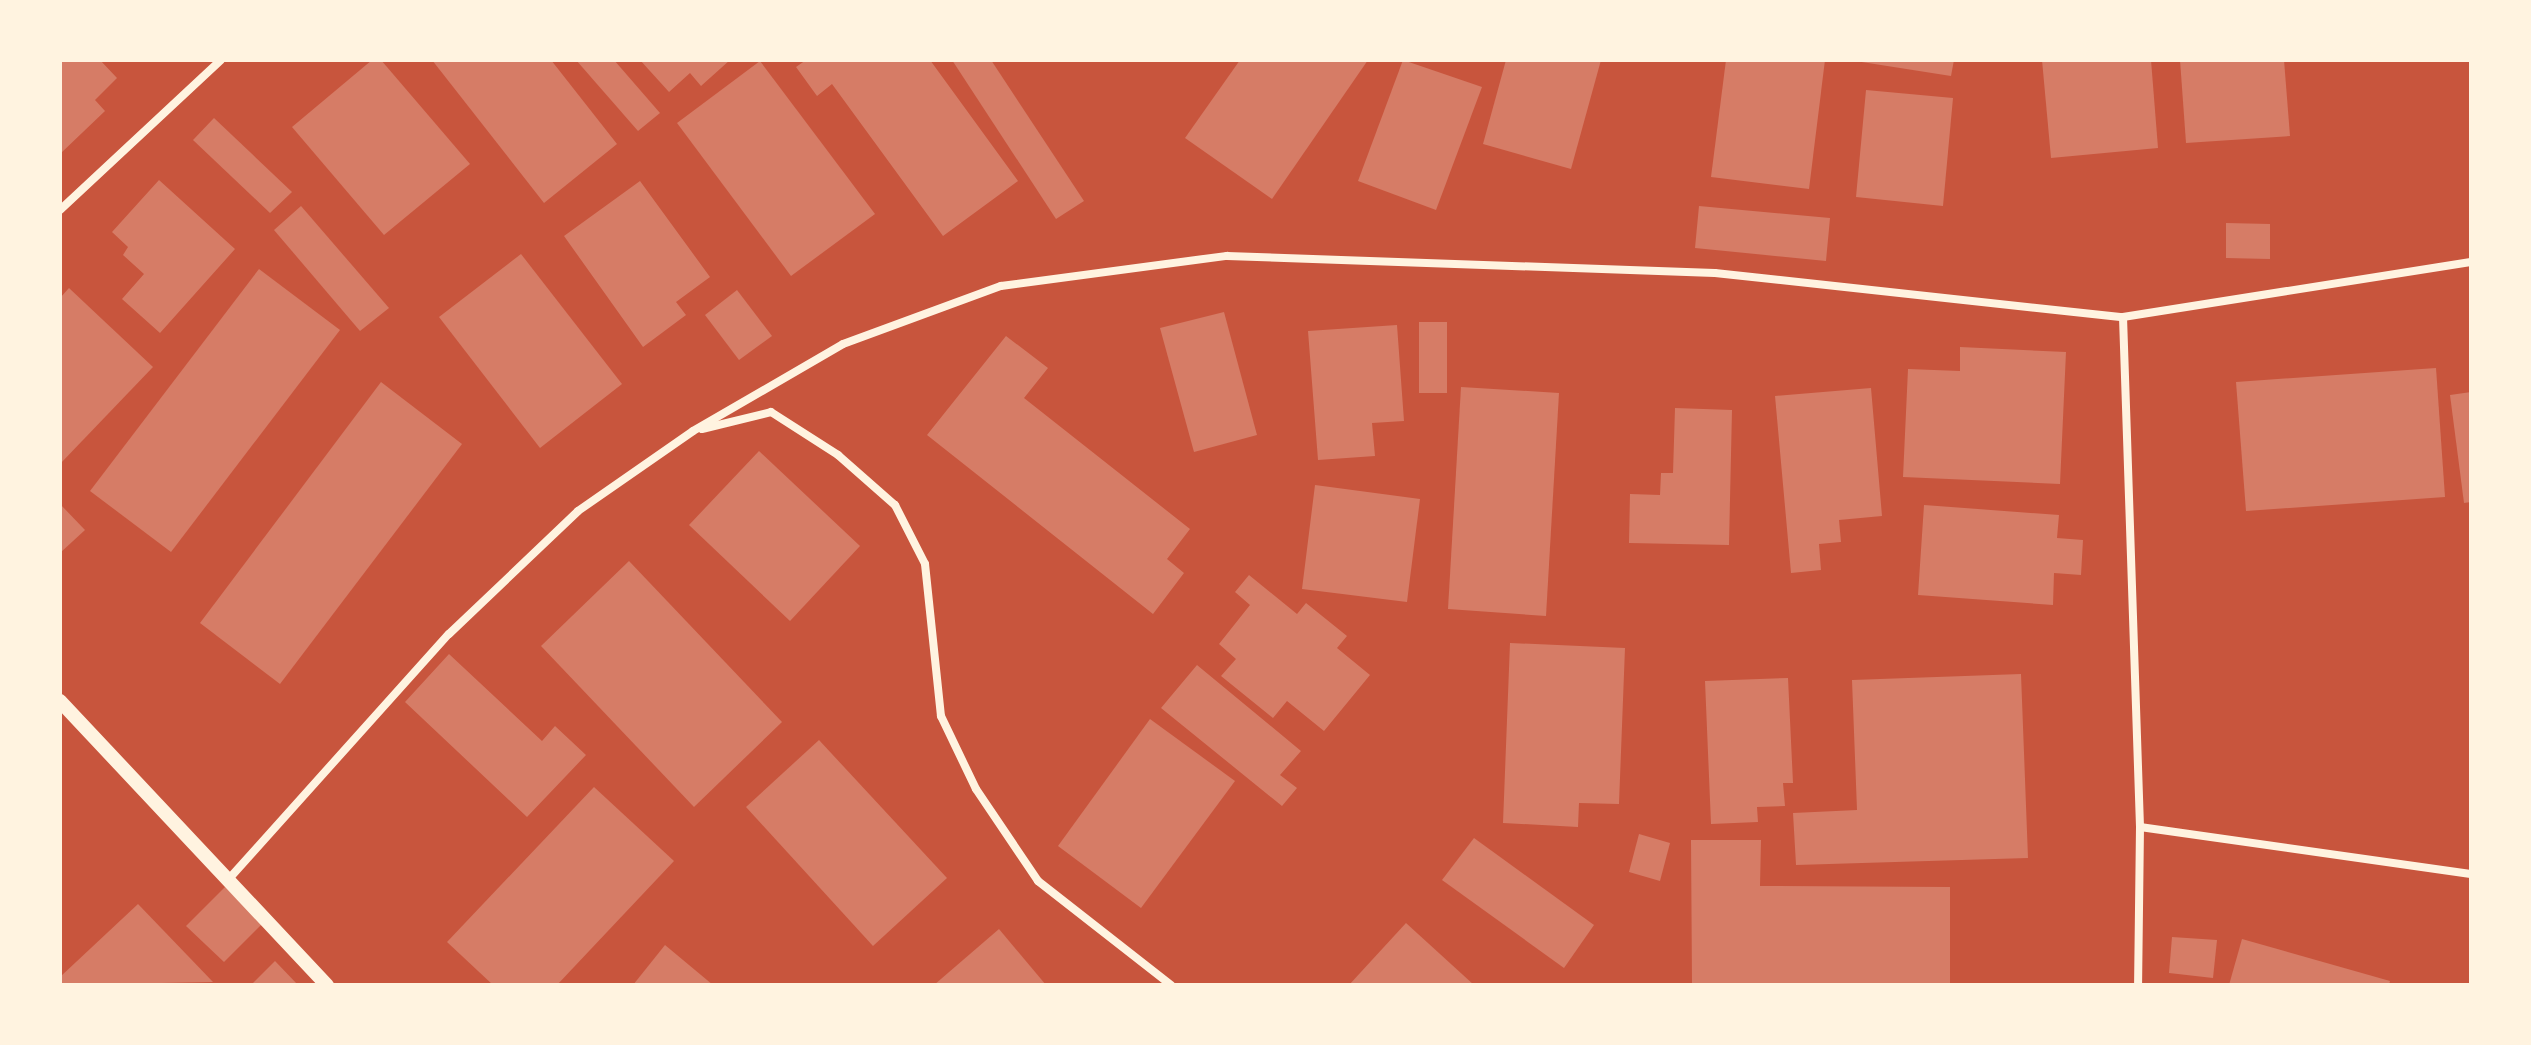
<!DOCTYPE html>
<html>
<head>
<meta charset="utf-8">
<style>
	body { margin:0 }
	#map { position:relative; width:2531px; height:1045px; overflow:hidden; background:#c8553d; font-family:Karla,sans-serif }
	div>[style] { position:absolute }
	.building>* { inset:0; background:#d67c66 }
	.minor>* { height:8px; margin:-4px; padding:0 4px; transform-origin:4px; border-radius:4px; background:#fff3e0 }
	.tertiary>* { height:14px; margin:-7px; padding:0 7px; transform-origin:7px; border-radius:7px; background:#fff3e0 }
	span { translate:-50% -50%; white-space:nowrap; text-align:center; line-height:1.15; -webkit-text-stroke:8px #fff3e0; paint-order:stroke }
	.frame { position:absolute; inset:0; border:62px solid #fff3e0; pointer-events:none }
</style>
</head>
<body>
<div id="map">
	<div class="building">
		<div style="clip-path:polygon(60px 60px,100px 60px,117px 78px,95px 100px,105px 111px,60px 154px)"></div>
		<div style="clip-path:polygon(372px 60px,381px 60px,470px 164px,384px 235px,292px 127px)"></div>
		<div style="clip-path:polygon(432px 60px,551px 60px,617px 144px,544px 203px)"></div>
		<div style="clip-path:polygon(576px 60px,614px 60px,660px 113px,638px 131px)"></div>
		<div style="clip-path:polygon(640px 60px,730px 60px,701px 86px,690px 73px,669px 92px)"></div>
		<div style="clip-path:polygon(806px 60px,930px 60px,1018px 181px,943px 236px,832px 84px,817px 96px,796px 67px)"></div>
		<div style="clip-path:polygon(952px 60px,991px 60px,1084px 201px,1056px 219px)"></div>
		<div style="clip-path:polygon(1240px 60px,1368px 60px,1272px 199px,1185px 138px)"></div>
		<div style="clip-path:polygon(1403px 60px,1482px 87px,1436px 210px,1358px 181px)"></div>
		<div style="clip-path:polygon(1506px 60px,1601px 60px,1571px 169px,1483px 144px)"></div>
		<div style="clip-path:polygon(1726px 60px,1825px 60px,1809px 189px,1711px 177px)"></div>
		<div style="clip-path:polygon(1849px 60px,1954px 60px,1951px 76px)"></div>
		<div style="clip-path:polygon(2042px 60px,2151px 60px,2158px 148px,2051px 158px)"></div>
		<div style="clip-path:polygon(2180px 60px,2284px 60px,2290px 136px,2186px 143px)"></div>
		<div style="clip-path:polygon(760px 61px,875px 214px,791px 276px,677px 123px)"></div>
		<div style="clip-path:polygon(1866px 90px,1953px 98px,1943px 206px,1856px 197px)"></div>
		<div style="clip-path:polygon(214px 118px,292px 192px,270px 213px,193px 140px)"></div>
		<div style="clip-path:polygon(159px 180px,235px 249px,160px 333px,122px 299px,144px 274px,123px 255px,128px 247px,112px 232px)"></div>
		<div style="clip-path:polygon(640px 181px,710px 277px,676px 302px,686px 315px,643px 347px,564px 236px)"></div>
		<div style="clip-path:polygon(301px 206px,389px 308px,360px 331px,274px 230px)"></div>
		<div style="clip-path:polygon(1699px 206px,1830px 218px,1826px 261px,1695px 248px)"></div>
		<div style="clip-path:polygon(2226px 223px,2270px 224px,2270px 259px,2226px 258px)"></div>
		<div style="clip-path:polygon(521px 254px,622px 384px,540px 448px,439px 317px)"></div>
		<div style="clip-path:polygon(259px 269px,340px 330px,171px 552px,90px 491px)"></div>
		<div style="clip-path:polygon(69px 288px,153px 367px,60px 464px,60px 298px)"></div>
		<div style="clip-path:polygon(737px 290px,772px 336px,739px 360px,705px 315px)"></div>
		<div style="clip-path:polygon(1224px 312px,1257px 435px,1194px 452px,1160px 328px)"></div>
		<div style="clip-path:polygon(1419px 322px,1447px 322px,1447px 393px,1419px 393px)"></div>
		<div style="clip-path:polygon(1397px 325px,1404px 421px,1372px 423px,1375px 456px,1318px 460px,1308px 331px)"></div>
		<div style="clip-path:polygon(1006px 336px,1048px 368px,1024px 398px,1190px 529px,1167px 559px,1184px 573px,1153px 614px,927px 435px)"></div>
		<div style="clip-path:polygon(1960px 347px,2066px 352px,2060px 484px,1903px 477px,1908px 369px,1960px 371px)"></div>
		<div style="clip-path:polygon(2436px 368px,2445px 497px,2246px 511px,2236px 382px)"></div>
		<div style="clip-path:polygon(381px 382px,462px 444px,280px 684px,200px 623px)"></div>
		<div style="clip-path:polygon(1461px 387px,1559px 393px,1546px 616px,1448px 609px)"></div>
		<div style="clip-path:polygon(1871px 388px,1882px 516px,1839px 520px,1841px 542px,1819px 544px,1821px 570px,1791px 573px,1775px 396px)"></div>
		<div style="clip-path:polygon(2471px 392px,2471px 502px,2464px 503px,2450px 395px)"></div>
		<div style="clip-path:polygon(1675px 408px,1732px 410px,1729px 545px,1629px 543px,1630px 494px,1660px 495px,1661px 473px,1673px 473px)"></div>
		<div style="clip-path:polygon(759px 451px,860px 546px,790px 621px,689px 525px)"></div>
		<div style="clip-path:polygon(1315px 485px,1420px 499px,1407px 602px,1302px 589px)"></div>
		<div style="clip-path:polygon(60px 504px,85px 530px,60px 553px)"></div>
		<div style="clip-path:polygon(1924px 505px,2059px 515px,2057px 538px,2083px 540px,2081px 575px,2054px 573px,2053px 605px,1918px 595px)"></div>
		<div style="clip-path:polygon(629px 561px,782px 722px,694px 807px,541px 646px)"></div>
		<div style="clip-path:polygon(1249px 575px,1297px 614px,1306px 603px,1347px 636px,1337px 648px,1370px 675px,1324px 731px,1287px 701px,1273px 718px,1221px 676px,1236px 659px,1219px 644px,1250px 605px,1235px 592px)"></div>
		<div style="clip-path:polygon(1510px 643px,1625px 648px,1619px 804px,1579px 803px,1578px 827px,1503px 823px)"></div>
		<div style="clip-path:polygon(449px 654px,542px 741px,555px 726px,586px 755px,527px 817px,405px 702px)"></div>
		<div style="clip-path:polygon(1197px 665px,1301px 751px,1280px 775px,1297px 788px,1282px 806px,1161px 708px)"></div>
		<div style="clip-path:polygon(2021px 674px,2028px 858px,1796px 865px,1793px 813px,1857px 810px,1852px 680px)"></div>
		<div style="clip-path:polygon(1788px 678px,1793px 783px,1783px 783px,1785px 806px,1757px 807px,1758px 822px,1711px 824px,1705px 681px)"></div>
		<div style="clip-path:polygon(1150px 719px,1235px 781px,1141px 908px,1058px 846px)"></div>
		<div style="clip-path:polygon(819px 740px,947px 878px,873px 946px,746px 807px)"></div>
		<div style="clip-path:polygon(594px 787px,674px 861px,557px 985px,493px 985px,447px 942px)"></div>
		<div style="clip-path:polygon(1639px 834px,1670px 843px,1660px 881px,1629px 872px)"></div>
		<div style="clip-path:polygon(1474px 838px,1594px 925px,1564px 968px,1442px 880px)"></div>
		<div style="clip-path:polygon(1691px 840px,1761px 840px,1760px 886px,1950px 887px,1950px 985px,1692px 985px)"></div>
		<div style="clip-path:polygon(225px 887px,262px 924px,224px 962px,186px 926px)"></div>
		<div style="clip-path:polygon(138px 904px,213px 982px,60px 985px,60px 977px)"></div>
		<div style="clip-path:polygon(1406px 923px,1474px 985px,1349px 985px)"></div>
		<div style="clip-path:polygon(999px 929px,1046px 985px,934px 985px)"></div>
		<div style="clip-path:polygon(2172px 937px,2217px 940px,2213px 978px,2169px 973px)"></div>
		<div style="clip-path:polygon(2242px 939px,2390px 981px,2389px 985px,2229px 985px)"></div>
		<div style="clip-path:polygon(665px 945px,713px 985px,633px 985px)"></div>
		<div style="clip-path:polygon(275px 961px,298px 985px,251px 985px)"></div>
	</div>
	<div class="minor">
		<div style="left:60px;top:210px;width:220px;rotate:-43deg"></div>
		<div style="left:2123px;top:317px;width:510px;rotate:88.09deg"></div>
		<div style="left:2140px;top:827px;width:158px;rotate:90.7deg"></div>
		<div style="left:702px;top:429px;width:71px;rotate:-13.8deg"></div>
		<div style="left:771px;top:412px;width:80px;rotate:32.7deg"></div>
		<div style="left:838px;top:455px;width:76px;rotate:41.3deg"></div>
		<div style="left:895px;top:505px;width:66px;rotate:63deg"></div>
		<div style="left:925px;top:564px;width:153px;rotate:84deg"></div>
		<div style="left:941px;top:716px;width:81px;rotate:64.4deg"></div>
		<div style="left:976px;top:789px;width:111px;rotate:56deg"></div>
		<div style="left:1038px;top:881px;width:169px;rotate:38deg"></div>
		<div style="left:2140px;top:827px;width:334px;rotate:8.1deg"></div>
		<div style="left:227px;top:881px;width:332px;rotate:-48.1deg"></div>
		<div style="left:449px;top:634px;width:178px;rotate:-43.6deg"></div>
		<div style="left:578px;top:511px;width:140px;rotate:-34.8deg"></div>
		<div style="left:693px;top:431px;width:173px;rotate:-30.1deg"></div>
		<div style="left:843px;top:344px;width:168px;rotate:-20.2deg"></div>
		<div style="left:1001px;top:286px;width:228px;rotate:-7.6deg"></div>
		<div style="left:1227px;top:256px;width:488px;rotate:2deg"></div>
		<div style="left:1715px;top:273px;width:410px;rotate:6.2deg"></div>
		<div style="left:2123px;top:317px;width:352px;rotate:-9deg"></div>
	</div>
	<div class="tertiary">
		<div style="left:60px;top:701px;width:390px;rotate:46.8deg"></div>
	</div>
	<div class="frame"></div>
</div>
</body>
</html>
